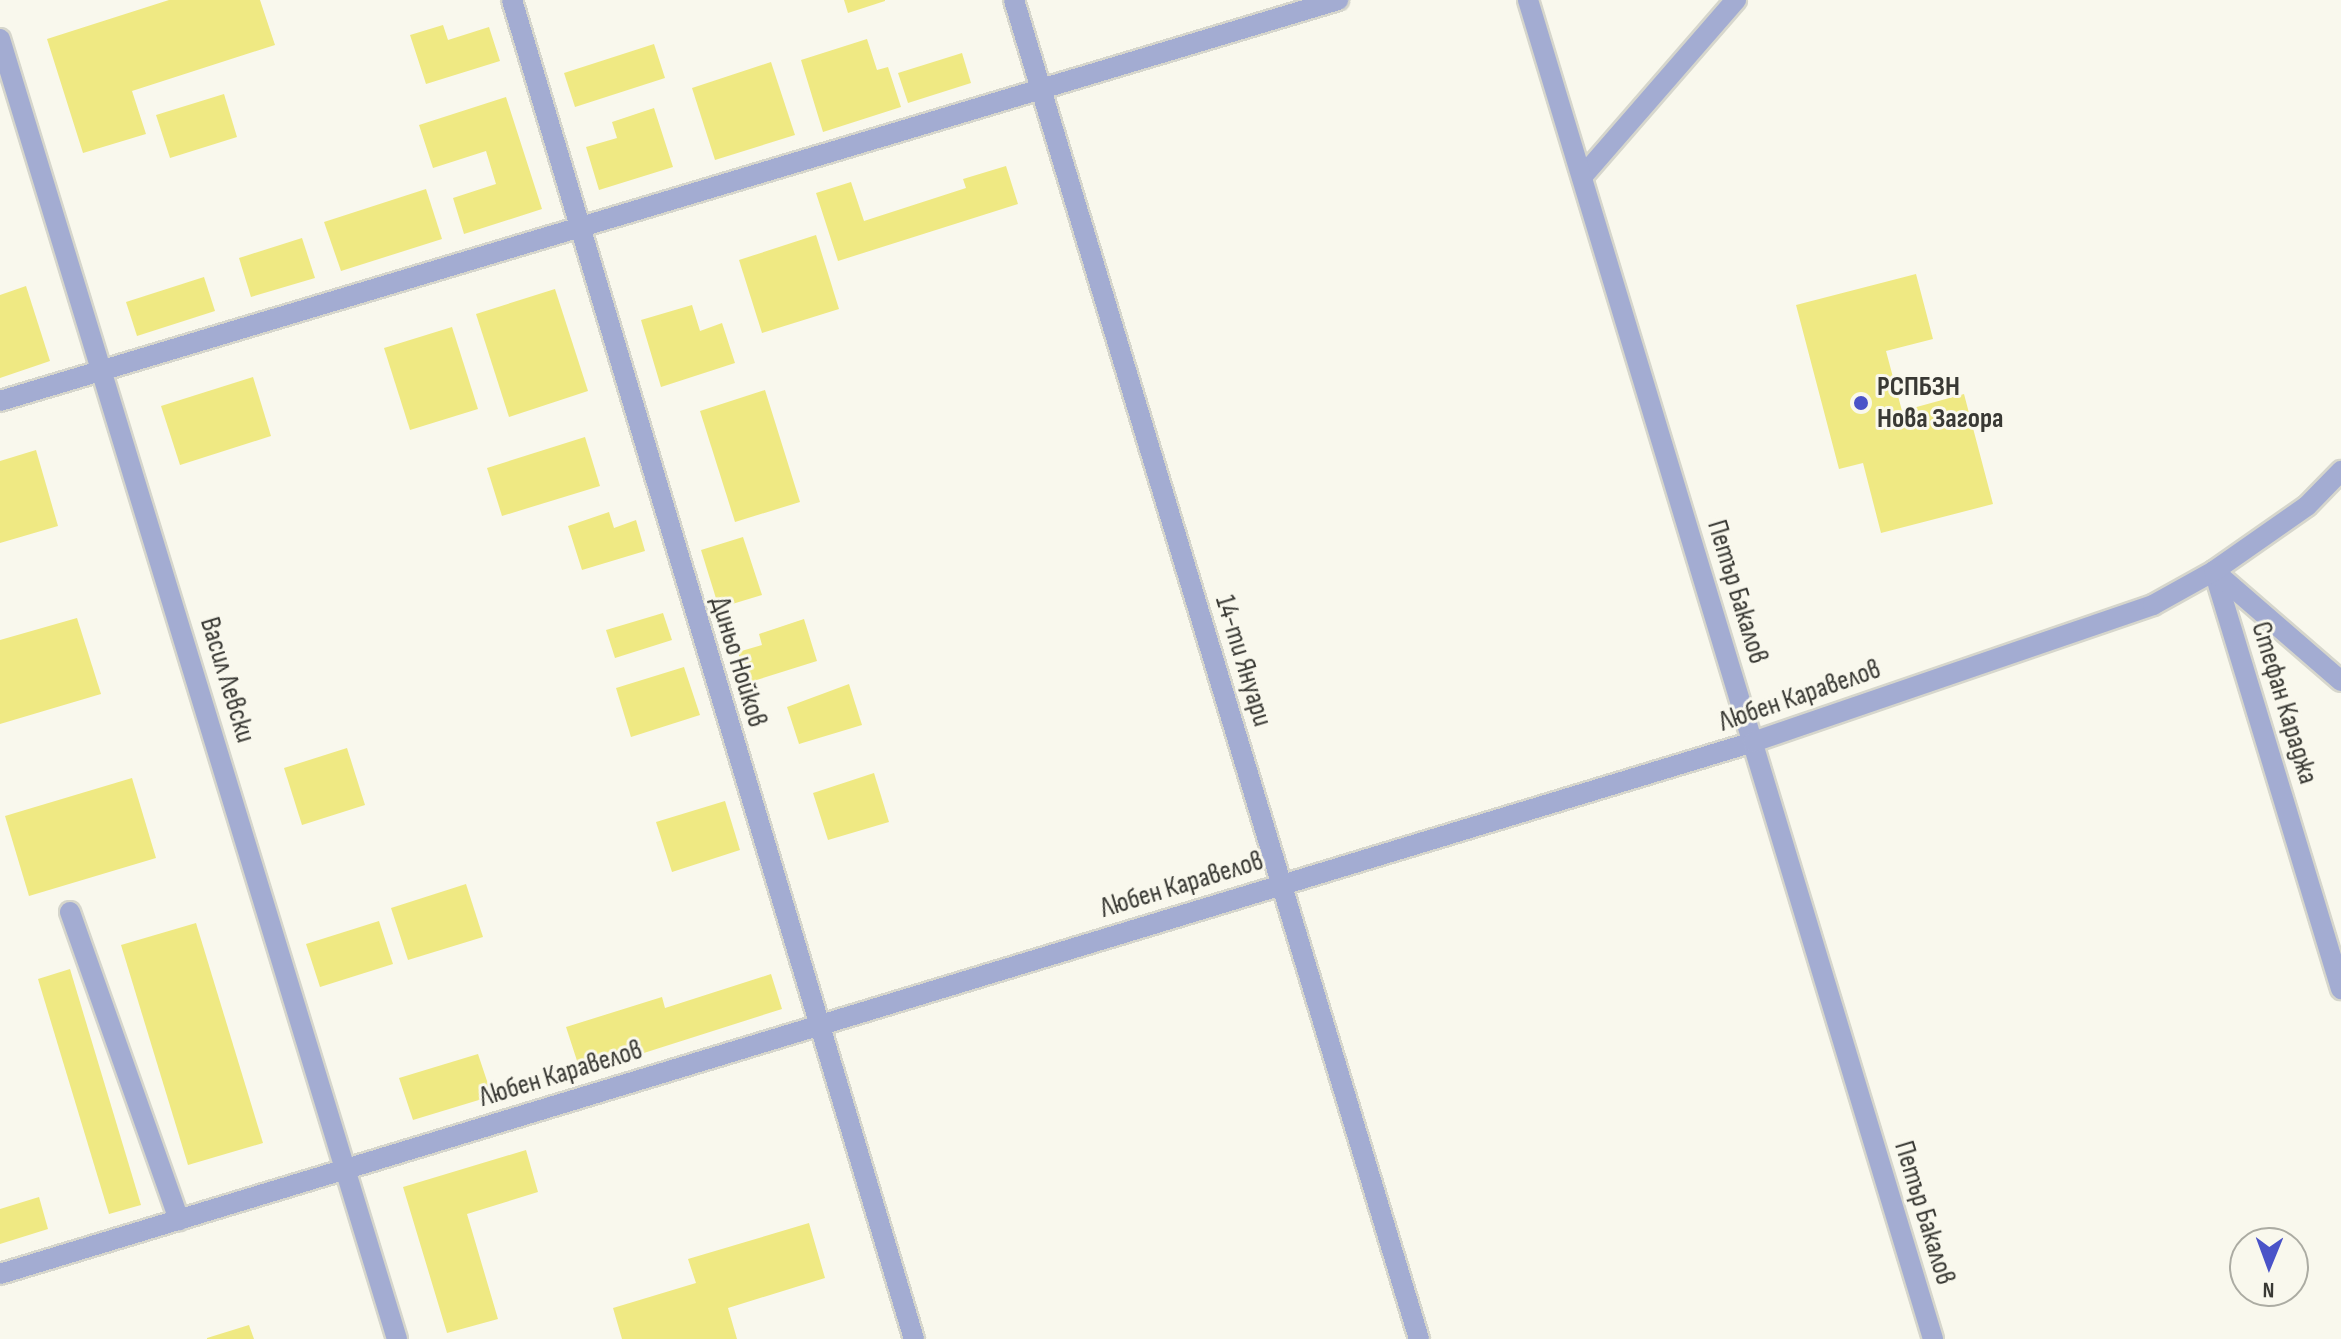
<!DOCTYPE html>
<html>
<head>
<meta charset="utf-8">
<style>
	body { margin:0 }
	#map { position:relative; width:2341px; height:1339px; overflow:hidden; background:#f9f8ed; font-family:"Sofia Sans Condensed",sans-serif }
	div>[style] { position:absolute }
	.building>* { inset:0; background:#efe983 }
	.roads { filter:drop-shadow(2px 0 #d6d6cc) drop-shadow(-2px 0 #d6d6cc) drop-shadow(0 2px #d6d6cc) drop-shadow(0 -2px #d6d6cc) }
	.lane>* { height:20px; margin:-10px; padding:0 10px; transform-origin:10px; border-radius:10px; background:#a3acd2 }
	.street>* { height:20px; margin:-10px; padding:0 10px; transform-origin:10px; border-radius:10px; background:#a3acd2 }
	.dots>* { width:22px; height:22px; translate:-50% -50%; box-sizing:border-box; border:4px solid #f9f8ed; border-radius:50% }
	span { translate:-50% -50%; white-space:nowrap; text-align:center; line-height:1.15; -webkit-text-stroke:6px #f9f8ed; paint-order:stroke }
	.poi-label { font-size:28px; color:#393934; font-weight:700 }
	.left { translate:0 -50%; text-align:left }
	.street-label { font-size:28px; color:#393934 }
	.north { position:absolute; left:2229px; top:1227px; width:80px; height:80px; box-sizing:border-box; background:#f9f8ed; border:2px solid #acaca3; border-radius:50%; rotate:181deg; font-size:22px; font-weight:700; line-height:32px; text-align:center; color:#393934 }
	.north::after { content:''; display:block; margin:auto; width:28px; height:36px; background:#4a53c8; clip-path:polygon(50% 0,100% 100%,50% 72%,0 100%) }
</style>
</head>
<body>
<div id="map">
	<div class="building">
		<div style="clip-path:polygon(169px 0,260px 0,275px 45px,132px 91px,146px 134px,83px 153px,47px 39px)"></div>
		<div style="clip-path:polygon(844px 0,885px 0,885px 1px,848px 13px)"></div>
		<div style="clip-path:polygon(443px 25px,448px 40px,489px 27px,500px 61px,426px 84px,410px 35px)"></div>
		<div style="clip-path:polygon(867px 39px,877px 70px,888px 67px,901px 107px,823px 132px,801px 60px)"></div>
		<div style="clip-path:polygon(654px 44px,665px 78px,575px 107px,564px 73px)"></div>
		<div style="clip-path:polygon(962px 53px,971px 83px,908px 103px,898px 73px)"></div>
		<div style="clip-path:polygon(771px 62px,795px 135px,715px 160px,692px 88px)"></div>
		<div style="clip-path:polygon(224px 94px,237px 137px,170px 158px,156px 115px)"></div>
		<div style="clip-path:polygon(506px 97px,542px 209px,464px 234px,453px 198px,496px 184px,486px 151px,433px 168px,419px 125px)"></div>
		<div style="clip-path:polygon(654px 108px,673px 167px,599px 190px,586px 147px,617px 138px,612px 122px)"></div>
		<div style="clip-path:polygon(1006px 166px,1018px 204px,838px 261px,816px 193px,851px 182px,864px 221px,966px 188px,963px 179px)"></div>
		<div style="clip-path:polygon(426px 189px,442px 239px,341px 271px,324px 222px)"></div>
		<div style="clip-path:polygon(816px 235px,839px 309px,762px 333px,739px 260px)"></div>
		<div style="clip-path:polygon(302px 238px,315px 278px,251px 297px,239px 258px)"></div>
		<div style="clip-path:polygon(1916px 274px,1933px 339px,1886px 351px,1902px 411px,1964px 394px,1993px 504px,1881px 533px,1863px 463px,1839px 469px,1796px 305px)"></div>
		<div style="clip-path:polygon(204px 277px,215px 311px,137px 336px,126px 302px)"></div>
		<div style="clip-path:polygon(26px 286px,50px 361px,0 378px,0 295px)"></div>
		<div style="clip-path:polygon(555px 289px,588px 391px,509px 417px,476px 314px)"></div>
		<div style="clip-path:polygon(692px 305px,700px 331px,722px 323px,735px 363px,661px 387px,641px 320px)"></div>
		<div style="clip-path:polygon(452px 327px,478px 409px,410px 430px,384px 348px)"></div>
		<div style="clip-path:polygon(253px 377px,271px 436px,180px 465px,161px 406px)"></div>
		<div style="clip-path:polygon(765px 390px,800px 502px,735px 522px,700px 411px)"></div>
		<div style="clip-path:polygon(585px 437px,600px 486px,502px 516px,487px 468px)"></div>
		<div style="clip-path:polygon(36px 450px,58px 526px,0 543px,0 461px)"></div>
		<div style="clip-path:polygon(609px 512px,614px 528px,636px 520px,645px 551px,582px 570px,568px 526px)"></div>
		<div style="clip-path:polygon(743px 537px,762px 595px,719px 608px,701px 550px)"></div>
		<div style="clip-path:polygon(663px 613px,672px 640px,615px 658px,606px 630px)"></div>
		<div style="clip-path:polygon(77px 618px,101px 694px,0 724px,0 640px)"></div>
		<div style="clip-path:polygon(804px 619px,817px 661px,747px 683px,738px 652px,762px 645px,759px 634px)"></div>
		<div style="clip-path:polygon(684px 667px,700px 715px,631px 737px,616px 688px)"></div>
		<div style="clip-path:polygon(849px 684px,862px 725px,799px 744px,787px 707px)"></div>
		<div style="clip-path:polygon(347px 748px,365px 805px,302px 825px,284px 768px)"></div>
		<div style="clip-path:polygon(874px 773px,889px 822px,828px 840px,813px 793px)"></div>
		<div style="clip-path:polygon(132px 778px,156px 858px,29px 896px,5px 816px)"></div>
		<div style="clip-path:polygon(725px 801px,740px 850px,672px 872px,656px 822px)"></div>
		<div style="clip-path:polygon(466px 884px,483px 937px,408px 960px,391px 908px)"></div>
		<div style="clip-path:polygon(379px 921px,393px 964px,320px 987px,306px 944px)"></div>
		<div style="clip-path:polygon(196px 923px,263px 1143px,188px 1165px,121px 945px)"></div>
		<div style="clip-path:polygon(70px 969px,141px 1205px,109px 1214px,38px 979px)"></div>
		<div style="clip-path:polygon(771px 974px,782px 1009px,581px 1073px,566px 1027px,662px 997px,665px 1008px)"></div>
		<div style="clip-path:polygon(478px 1054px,492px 1096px,413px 1120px,399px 1078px)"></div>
		<div style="clip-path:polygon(526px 1150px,538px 1192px,467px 1214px,498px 1319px,447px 1333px,403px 1187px)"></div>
		<div style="clip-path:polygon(39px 1197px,48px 1229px,0 1244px,0 1209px)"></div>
		<div style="clip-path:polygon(809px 1223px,825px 1278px,728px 1308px,737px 1339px,622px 1339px,613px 1308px,696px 1283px,688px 1259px)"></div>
		<div style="clip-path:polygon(249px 1325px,254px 1339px,207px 1339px,207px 1338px)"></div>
	</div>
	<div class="roads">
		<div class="lane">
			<div style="left:1582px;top:177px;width:235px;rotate:-49deg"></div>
			<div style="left:70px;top:912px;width:327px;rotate:70.5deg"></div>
		</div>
		<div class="street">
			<div style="left:512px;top:0;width:1398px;rotate:73.29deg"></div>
			<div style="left:1014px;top:0;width:1399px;rotate:73.17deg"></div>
			<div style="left:1528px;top:0;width:1399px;rotate:73.17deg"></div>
			<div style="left:0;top:39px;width:1359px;rotate:73.02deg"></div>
			<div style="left:0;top:401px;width:1397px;rotate:-16.68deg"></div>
			<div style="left:2214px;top:571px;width:437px;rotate:73.1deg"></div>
			<div style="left:2214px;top:571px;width:168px;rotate:40.9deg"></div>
			<div style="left:0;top:1274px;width:1832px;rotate:-16.88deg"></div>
			<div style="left:1753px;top:742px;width:423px;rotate:-18.9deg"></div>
			<div style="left:2153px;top:605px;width:70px;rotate:-29.1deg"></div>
			<div style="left:2214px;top:571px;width:113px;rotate:-35deg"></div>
			<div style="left:2307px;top:506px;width:49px;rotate:-45.8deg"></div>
		</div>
	</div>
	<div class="dots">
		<div style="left:1861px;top:403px;background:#4a53c8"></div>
	</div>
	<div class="poi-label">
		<span class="left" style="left:1877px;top:403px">РСПБЗН<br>Нова Загора</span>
	</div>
	<div class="street-label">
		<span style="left:1737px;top:592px;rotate:73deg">Петър Бакалов</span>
		<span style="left:1243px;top:661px;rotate:73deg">14-ти Януари</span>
		<span style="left:738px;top:662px;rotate:73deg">Диньо Нойков</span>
		<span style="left:227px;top:680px;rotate:73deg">Васил Левски</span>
		<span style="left:1800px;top:696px;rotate:-19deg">Любен Каравелов</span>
		<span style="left:2284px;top:703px;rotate:73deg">Стефан Караджа</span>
		<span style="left:1182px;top:885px;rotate:-17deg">Любен Каравелов</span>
		<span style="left:561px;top:1074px;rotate:-17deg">Любен Каравелов</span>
		<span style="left:1924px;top:1213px;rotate:73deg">Петър Бакалов</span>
	</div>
	<div class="north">N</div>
</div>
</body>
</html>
